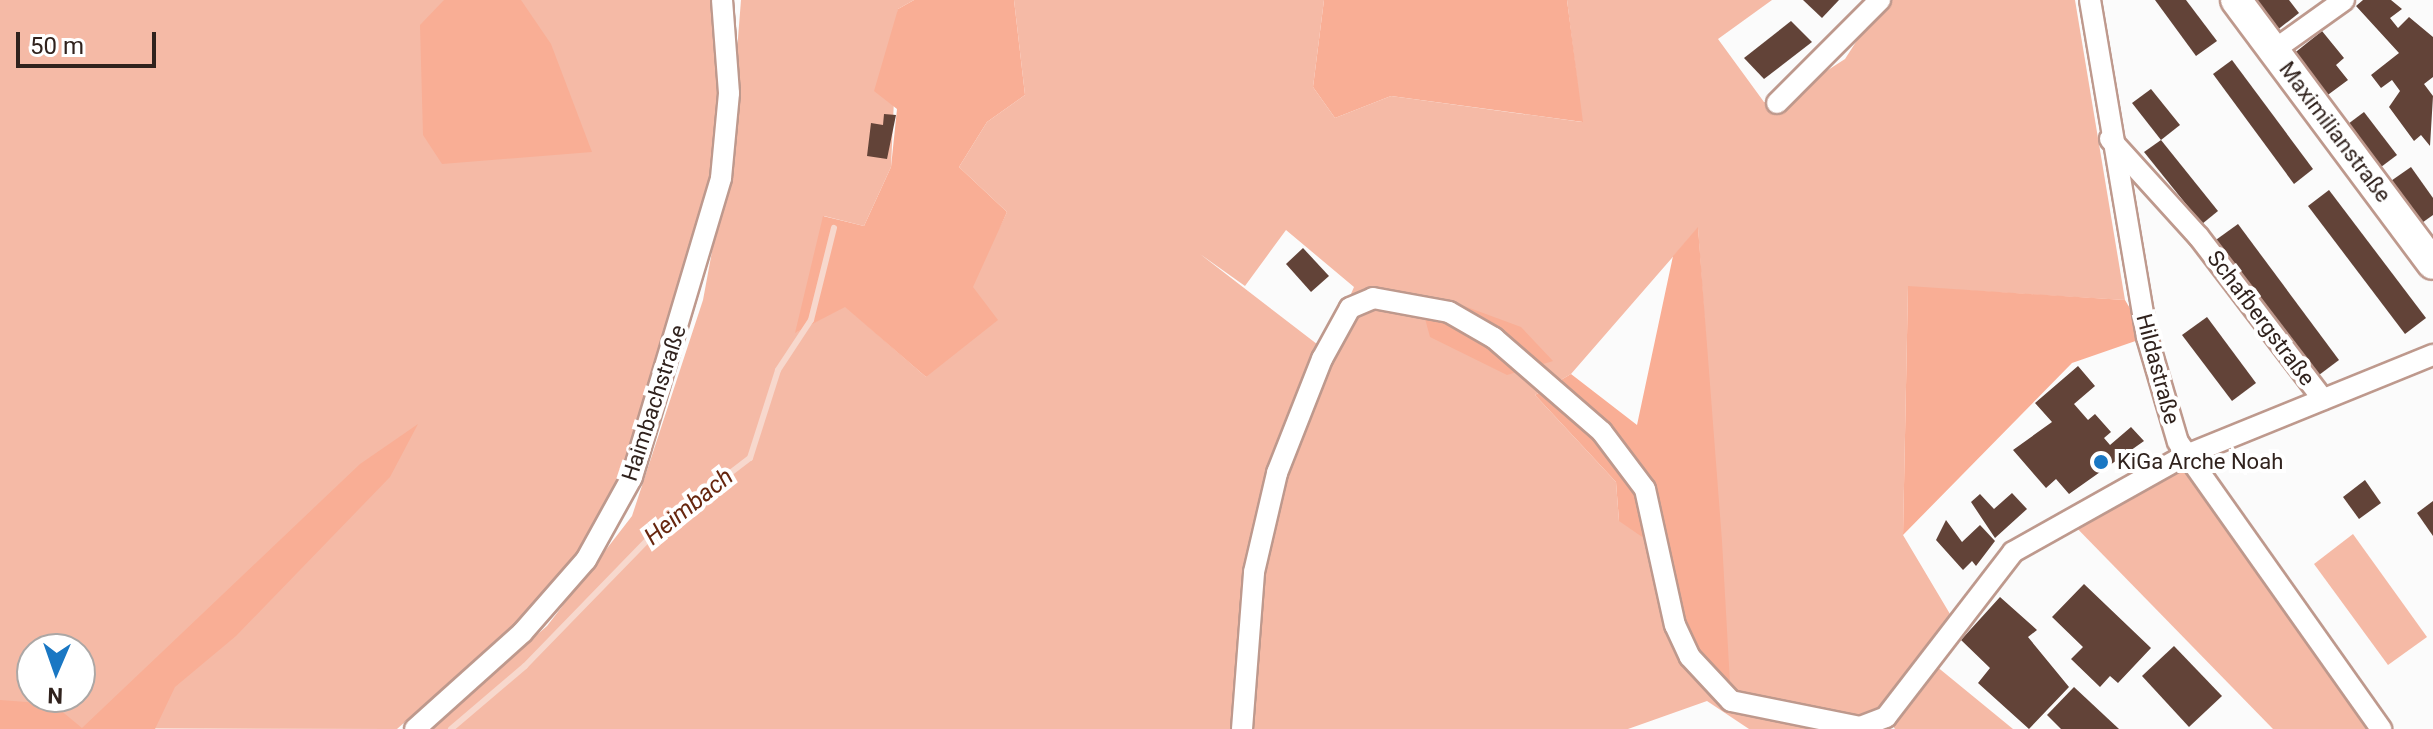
<!DOCTYPE html>
<html>
<head>
<meta charset="utf-8">
<style>
	body { margin:0 }
	#map { position:relative; width:2433px; height:729px; overflow:hidden; background:#fbfbfb; font-family:Roboto,sans-serif }
	div>[style] { position:absolute }
	.green>* { inset:0; background:#f5baa6 }
	.forest>* { inset:0; background:#f9ae95 }
	.stream>* { height:6px; margin:-3px; padding:0 3px; transform-origin:3px; border-radius:3px; background:#f7d8cd }
	.building>* { inset:0; background:#624338 }
	.roads { filter:drop-shadow(2px 0 #be998d) drop-shadow(-2px 0 #be998d) drop-shadow(0 2px #be998d) drop-shadow(0 -2px #be998d) }
	.minor>* { height:20px; margin:-10px; padding:0 10px; transform-origin:10px; border-radius:10px; background:#fff }
	.secondary>* { height:30px; margin:-15px; padding:0 15px; transform-origin:15px; border-radius:15px; background:#fff }
	.dots>* { width:22px; height:22px; translate:-50% -50%; box-sizing:border-box; border:4px solid #fff; border-radius:50% }
	span { translate:-50% -50%; white-space:nowrap; text-align:center; line-height:1.15; -webkit-text-stroke:8px #fff; paint-order:stroke }
	.street-label { font-size:22px; color:#30221d }
	.poi-label { font-size:22px; color:#30221d }
	.left { translate:0 -50%; text-align:left }
	.water-label { font-size:24px; color:#67260e; font-style:italic }
	.north { position:absolute; left:16px; top:633px; width:80px; height:80px; box-sizing:border-box; background:#fff; border:2px solid #aca7a5; border-radius:50%; rotate:182deg; font-size:22px; font-weight:700; line-height:32px; text-align:center; color:#30221d }
	.north::after { content:''; display:block; margin:auto; width:28px; height:36px; background:#1a77c3; clip-path:polygon(50% 0,100% 100%,50% 72%,0 100%) }
	.scale { position:absolute; left:16px; top:32px; width:140px; height:36px; box-sizing:border-box; border:4px solid #30221d; border-top:0; padding-left:10px; font-size:24px; line-height:28px; white-space:nowrap; color:#30221d; -webkit-text-stroke:6px #fff; paint-order:stroke }
</style>
</head>
<body>
<div id="map">
	<div class="green">
		<div style="clip-path:polygon(evenodd,0 0,712px 0,726px 108px,715px 184px,614px 508px,572px 575px,397px 729px,0 728px,0 0,32px 649px,80px 649px,80px 697px,32px 697px,32px 649px)"></div>
		<div style="clip-path:polygon(evenodd,741px 0,914px 0,898px 9px,891px 167px,864px 226px,824px 216px,796px 332px,845px 306px,926px 377px,1007px 212px,959px 167px,987px 122px,1025px 95px,1014px 0,1324px 0,1313px 87px,1335px 118px,1391px 96px,1582px 122px,1567px 0,1772px 0,1718px 39px,1764px 102px,1777px 103px,1845px 59px,1883px 0,2075px 0,2125px 300px,1908px 287px,1903px 535px,1950px 614px,1930px 661px,2013px 729px,1895px 729px,1886px 717px,1864px 729px,1749px 729px,1707px 701px,1628px 729px,1245px 729px,1272px 512px,1324px 355px,1296px 393px,1252px 537px,1234px 729px,430px 729px,547px 626px,632px 516px,703px 300px,728px 165px,741px 0,1698px 228px,1709px 386px,1619px 521px,1616px 482px,1535px 395px,1571px 374px,1698px 228px,741px 0,1286px 230px,1354px 287px,1326px 351px,1200px 254px,1245px 286px,1286px 230px)"></div>
		<div style="clip-path:polygon(2184px 456px,2381px 729px,2273px 729px,2067px 518px)"></div>
		<div style="clip-path:polygon(2353px 534px,2427px 637px,2388px 665px,2314px 564px)"></div>
	</div>
	<div class="forest">
		<div style="clip-path:polygon(444px 0,521px 0,551px 44px,592px 152px,442px 164px,423px 135px,420px 25px)"></div>
		<div style="clip-path:polygon(914px 0,1014px 0,1025px 95px,987px 122px,959px 167px,1007px 212px,973px 287px,998px 320px,926px 377px,845px 307px,795px 333px,823px 216px,864px 226px,891px 167px,897px 109px,874px 91px,898px 9px)"></div>
		<div style="clip-path:polygon(1324px 0,1567px 0,1583px 122px,1391px 96px,1335px 118px,1313px 87px)"></div>
		<div style="clip-path:polygon(1698px 227px,1722px 541px,1731px 701px,1696px 680px,1672px 640px,1648px 541px,1619px 521px,1616px 482px,1535px 395px,1571px 374px,1637px 425px,1673px 256px)"></div>
		<div style="clip-path:polygon(1908px 286px,2125px 300px,2147px 337px,2072px 363px,1903px 535px)"></div>
		<div style="clip-path:polygon(1448px 300px,1521px 327px,1553px 361px,1507px 375px,1430px 337px,1424px 315px)"></div>
		<div style="clip-path:polygon(418px 424px,390px 477px,236px 636px,175px 687px,155px 729px,0 729px,0 700px,53px 704px,82px 728px,360px 464px)"></div>
	</div>
	<div class="stream">
		<div style="left:451px;top:729px;width:97px;rotate:-40.4deg"></div>
		<div style="left:525px;top:666px;width:195px;rotate:-45.8deg"></div>
		<div style="left:661px;top:526px;width:112px;rotate:-37.4deg"></div>
		<div style="left:750px;top:458px;width:92px;rotate:-72.3deg"></div>
		<div style="left:778px;top:370px;width:60px;rotate:-56.6deg"></div>
		<div style="left:811px;top:320px;width:95px;rotate:-76deg"></div>
	</div>
	<div class="building">
		<div style="clip-path:polygon(1803px 0,1839px 0,1822px 18px)"></div>
		<div style="clip-path:polygon(2155px 0,2186px 0,2217px 41px,2196px 56px)"></div>
		<div style="clip-path:polygon(2252px 0,2289px 0,2299px 13px,2276px 31px)"></div>
		<div style="clip-path:polygon(2363px 0,2391px 0,2402px 9px,2390px 18px,2398px 28px,2409px 17px,2433px 37px,2433px 77px,2424px 84px,2433px 96px,2430px 146px,2421px 135px,2414px 141px,2389px 107px,2400px 91px,2392px 80px,2381px 88px,2371px 75px,2399px 53px,2356px 6px)"></div>
		<div style="clip-path:polygon(1791px 21px,1812px 42px,1764px 79px,1744px 58px)"></div>
		<div style="clip-path:polygon(2322px 31px,2344px 58px,2336px 65px,2348px 80px,2325px 97px,2292px 55px)"></div>
		<div style="clip-path:polygon(2232px 60px,2313px 169px,2294px 184px,2213px 74px)"></div>
		<div style="clip-path:polygon(2151px 89px,2180px 125px,2161px 140px,2132px 103px)"></div>
		<div style="clip-path:polygon(2364px 112px,2397px 155px,2381px 167px,2348px 124px)"></div>
		<div style="clip-path:polygon(884px 114px,896px 115px,887px 159px,867px 156px,871px 123px,883px 125px)"></div>
		<div style="clip-path:polygon(2161px 140px,2218px 211px,2202px 224px,2144px 152px)"></div>
		<div style="clip-path:polygon(2411px 167px,2433px 198px,2433px 215px,2419px 225px,2388px 183px)"></div>
		<div style="clip-path:polygon(2329px 190px,2426px 318px,2405px 334px,2308px 206px)"></div>
		<div style="clip-path:polygon(2238px 224px,2339px 360px,2315px 378px,2213px 242px)"></div>
		<div style="clip-path:polygon(1303px 248px,1329px 276px,1311px 292px,1286px 264px)"></div>
		<div style="clip-path:polygon(2207px 317px,2256px 383px,2232px 401px,2182px 335px)"></div>
		<div style="clip-path:polygon(2078px 366px,2095px 386px,2074px 404px,2088px 420px,2095px 414px,2111px 432px,2104px 438px,2110px 445px,2131px 427px,2144px 441px,2069px 494px,2056px 479px,2046px 488px,2013px 450px,2052px 422px,2035px 403px)"></div>
		<div style="clip-path:polygon(2365px 480px,2381px 503px,2359px 519px,2343px 497px)"></div>
		<div style="clip-path:polygon(2012px 493px,2027px 509px,1995px 538px,1971px 502px,1980px 494px,1994px 509px)"></div>
		<div style="clip-path:polygon(2433px 501px,2433px 536px,2417px 513px)"></div>
		<div style="clip-path:polygon(1946px 520px,1962px 542px,1980px 525px,1995px 541px,1976px 566px,1972px 561px,1963px 570px,1936px 540px)"></div>
		<div style="clip-path:polygon(2084px 584px,2151px 648px,2118px 683px,2110px 676px,2100px 687px,2071px 659px,2083px 647px,2052px 617px)"></div>
		<div style="clip-path:polygon(2000px 597px,2037px 630px,2028px 637px,2069px 687px,2029px 729px,1978px 683px,1990px 668px,1961px 640px)"></div>
		<div style="clip-path:polygon(2174px 646px,2222px 696px,2189px 727px,2142px 676px)"></div>
		<div style="clip-path:polygon(2074px 687px,2119px 729px,2061px 729px,2047px 715px)"></div>
	</div>
	<div class="roads">
		<div class="minor">
			<div style="left:2090px;top:0;width:342px;rotate:80.4deg"></div>
			<div style="left:2147px;top:337px;width:109px;rotate:73.6deg"></div>
			<div style="left:2178px;top:442px;width:352px;rotate:54.7deg"></div>
			<div style="left:2274px;top:50px;width:86px;rotate:-35.5deg"></div>
			<div style="left:1777px;top:103px;width:146px;rotate:-45deg"></div>
			<div style="left:2110px;top:139px;width:132px;rotate:47.8deg"></div>
			<div style="left:2199px;top:237px;width:204px;rotate:52.6deg"></div>
			<div style="left:415px;top:729px;width:144px;rotate:-41.9deg"></div>
			<div style="left:522px;top:633px;width:97px;rotate:-48.8deg"></div>
			<div style="left:586px;top:560px;width:95px;rotate:-61deg"></div>
			<div style="left:632px;top:477px;width:312px;rotate:-73.4deg"></div>
			<div style="left:721px;top:178px;width:85px;rotate:-84.6deg"></div>
			<div style="left:729px;top:93px;width:93px;rotate:-94.3deg"></div>
			<div style="left:1242px;top:729px;width:157px;rotate:-85.6deg"></div>
			<div style="left:1254px;top:572px;width:102px;rotate:-76.9deg"></div>
			<div style="left:1277px;top:473px;width:123px;rotate:-68.5deg"></div>
			<div style="left:1322px;top:359px;width:58px;rotate:-61.2deg"></div>
			<div style="left:1350px;top:308px;width:25px;rotate:-23deg"></div>
			<div style="left:1373px;top:298px;width:77px;rotate:10.4deg"></div>
			<div style="left:1449px;top:312px;width:52px;rotate:30deg"></div>
			<div style="left:1494px;top:338px;width:143px;rotate:41deg"></div>
			<div style="left:1602px;top:432px;width:71px;rotate:53deg"></div>
			<div style="left:1645px;top:489px;width:139px;rotate:77.6deg"></div>
			<div style="left:1675px;top:625px;width:35px;rotate:65deg"></div>
			<div style="left:1690px;top:657px;width:60px;rotate:47deg"></div>
			<div style="left:1731px;top:701px;width:132px;rotate:11.4deg"></div>
			<div style="left:1860px;top:727px;width:28px;rotate:-21deg"></div>
			<div style="left:1886px;top:717px;width:208px;rotate:-52.4deg"></div>
			<div style="left:2013px;top:552px;width:196px;rotate:-29.3deg"></div>
			<div style="left:2184px;top:456px;width:269px;rotate:-22.1deg"></div>
		</div>
		<div class="secondary">
			<div style="left:2236px;top:0;width:329px;rotate:53.3deg"></div>
		</div>
	</div>
	<div class="dots">
		<div style="left:2101px;top:462px;background:#1a77c3"></div>
	</div>
	<div class="street-label">
		<span style="left:2335px;top:132px;rotate:53deg">Maximilianstraße</span>
		<span style="left:2261px;top:318px;rotate:53deg">Schafbergstraße</span>
		<span style="left:2158px;top:369px;rotate:75deg">Hildastraße</span>
		<span style="left:654px;top:403px;rotate:-72deg">Haimbachstraße</span>
	</div>
	<div class="poi-label">
		<span class="left" style="left:2117px;top:462px">KiGa Arche Noah</span>
	</div>
	<div class="water-label">
		<span style="left:689px;top:507px;rotate:-39deg">Heimbach</span>
	</div>
	<div class="north">N</div>
	<div class="scale">50 m</div>
</div>
</body>
</html>
